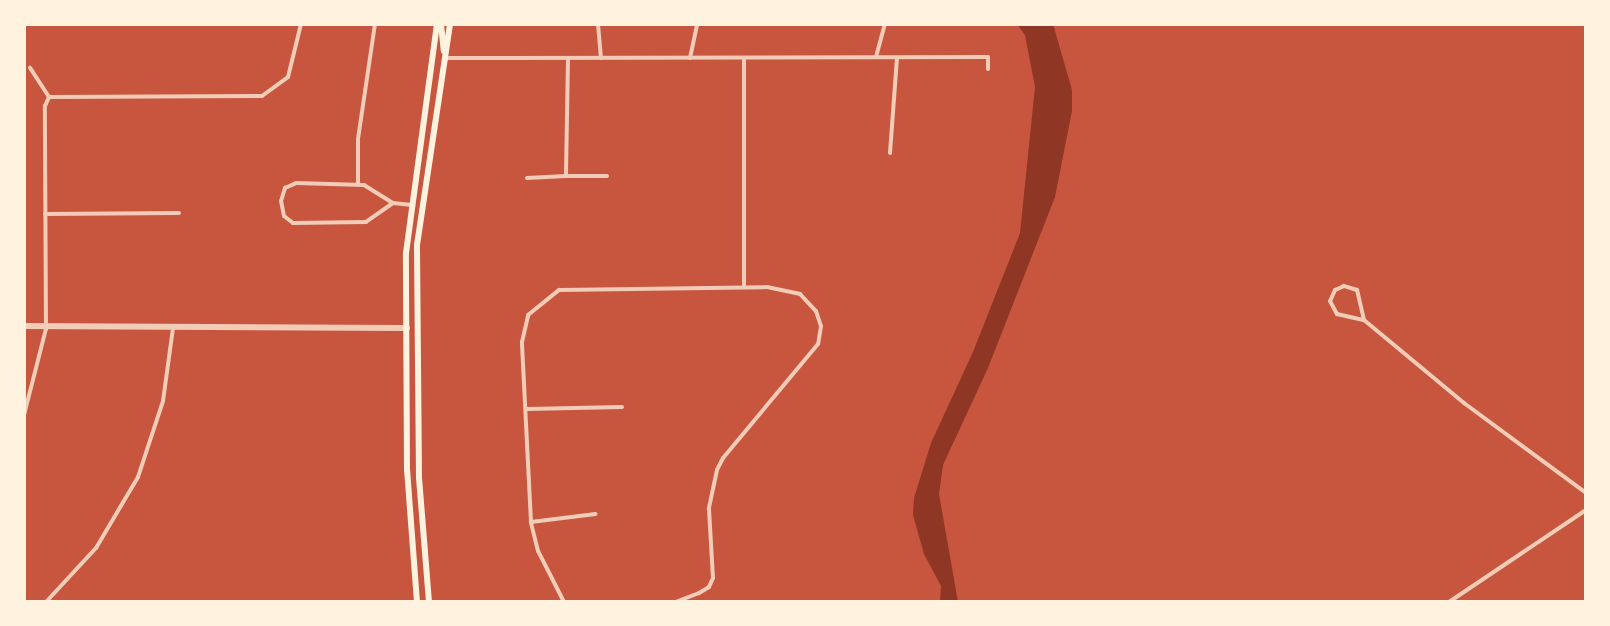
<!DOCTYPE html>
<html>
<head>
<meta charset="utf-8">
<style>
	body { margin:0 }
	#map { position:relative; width:1610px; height:626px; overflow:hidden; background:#c8553d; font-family:Roboto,sans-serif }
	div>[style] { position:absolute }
	.water>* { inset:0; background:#8f3625 }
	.minor>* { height:4px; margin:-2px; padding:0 2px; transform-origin:2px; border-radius:2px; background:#f1ccb7 }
	.tertiary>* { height:6px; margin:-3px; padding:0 3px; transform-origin:3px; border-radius:3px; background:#f1ccb7 }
	.secondary>* { height:6px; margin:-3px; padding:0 3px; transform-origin:3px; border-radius:3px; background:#fff3e0 }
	span { translate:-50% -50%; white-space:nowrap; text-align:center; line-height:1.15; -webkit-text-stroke:8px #fff3e0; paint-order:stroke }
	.frame { position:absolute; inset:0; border:26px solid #fff3e0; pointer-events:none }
</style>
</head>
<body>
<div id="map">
	<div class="water">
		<div style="clip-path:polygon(1017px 24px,1053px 24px,1072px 90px,1072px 111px,1055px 197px,988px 368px,943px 465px,939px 494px,958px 602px,940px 602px,941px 586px,924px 554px,913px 515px,914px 498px,931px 443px,973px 352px,1020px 233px,1035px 87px,1025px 35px)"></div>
	</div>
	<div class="minor">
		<div style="left:598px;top:24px;width:34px;rotate:85deg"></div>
		<div style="left:876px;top:57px;width:34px;rotate:-75deg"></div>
		<div style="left:445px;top:58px;width:543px;rotate:-0.11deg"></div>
		<div style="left:988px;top:57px;width:12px;rotate:90deg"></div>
		<div style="left:690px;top:58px;width:35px;rotate:-78deg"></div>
		<div style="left:744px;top:58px;width:229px;rotate:90deg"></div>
		<div style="left:568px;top:59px;width:117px;rotate:91deg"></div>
		<div style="left:566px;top:176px;width:41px"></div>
		<div style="left:49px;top:97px;width:213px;rotate:-0.3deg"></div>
		<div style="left:262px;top:96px;width:32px;rotate:-36deg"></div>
		<div style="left:288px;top:77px;width:55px;rotate:-76.2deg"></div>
		<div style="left:890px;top:153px;width:95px;rotate:-85.8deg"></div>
		<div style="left:527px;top:178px;width:39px;rotate:-3deg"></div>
		<div style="left:296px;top:183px;width:68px;rotate:1.7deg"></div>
		<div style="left:364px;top:185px;width:34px;rotate:32deg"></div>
		<div style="left:393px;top:203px;width:33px;rotate:145deg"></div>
		<div style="left:366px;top:222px;width:73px;rotate:179.2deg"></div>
		<div style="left:293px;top:223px;width:11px;rotate:-142deg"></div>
		<div style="left:284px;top:216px;width:15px;rotate:-101deg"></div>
		<div style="left:281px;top:201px;width:14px;rotate:-73deg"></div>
		<div style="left:285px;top:188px;width:12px;rotate:-24deg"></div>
		<div style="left:358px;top:184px;width:45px;rotate:-90deg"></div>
		<div style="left:358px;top:139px;width:116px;rotate:-81.6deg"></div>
		<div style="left:393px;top:203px;width:19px;rotate:6deg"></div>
		<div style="left:45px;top:214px;width:134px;rotate:-0.4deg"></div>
		<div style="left:1364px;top:320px;width:31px;rotate:-103deg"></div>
		<div style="left:1357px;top:290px;width:14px;rotate:-163deg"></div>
		<div style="left:1344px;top:286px;width:10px;rotate:156deg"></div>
		<div style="left:1335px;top:290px;width:12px;rotate:114deg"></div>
		<div style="left:1330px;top:301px;width:15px;rotate:62deg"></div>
		<div style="left:1337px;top:314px;width:28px;rotate:13deg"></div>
		<div style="left:1364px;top:320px;width:130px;rotate:39.7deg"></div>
		<div style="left:1464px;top:403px;width:152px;rotate:36.4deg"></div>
		<div style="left:527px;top:409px;width:95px;rotate:-1.2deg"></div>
		<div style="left:24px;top:415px;width:89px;rotate:-75.7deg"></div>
		<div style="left:46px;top:329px;width:223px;rotate:-90.3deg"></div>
		<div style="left:45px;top:106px;width:10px;rotate:-66deg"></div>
		<div style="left:49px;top:97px;width:35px;rotate:-123deg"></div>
		<div style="left:531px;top:522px;width:65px;rotate:-7deg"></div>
		<div style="left:46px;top:602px;width:74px;rotate:-47.2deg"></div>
		<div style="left:96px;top:548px;width:82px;rotate:-59.4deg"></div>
		<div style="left:138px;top:477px;width:80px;rotate:-71.8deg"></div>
		<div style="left:163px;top:401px;width:74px;rotate:-82.2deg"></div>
		<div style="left:564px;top:602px;width:57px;rotate:-117deg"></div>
		<div style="left:538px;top:551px;width:30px;rotate:-104deg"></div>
		<div style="left:531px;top:522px;width:180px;rotate:-92.9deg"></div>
		<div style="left:522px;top:342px;width:28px;rotate:-77deg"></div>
		<div style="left:528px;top:315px;width:40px;rotate:-39deg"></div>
		<div style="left:559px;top:290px;width:208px;rotate:-0.8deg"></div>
		<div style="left:767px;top:287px;width:34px;rotate:12deg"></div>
		<div style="left:800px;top:294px;width:23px;rotate:47deg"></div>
		<div style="left:816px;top:311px;width:16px;rotate:72deg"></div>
		<div style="left:821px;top:326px;width:18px;rotate:99deg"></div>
		<div style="left:818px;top:344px;width:148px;rotate:129.8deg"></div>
		<div style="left:723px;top:458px;width:13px;rotate:117deg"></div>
		<div style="left:717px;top:470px;width:40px;rotate:102deg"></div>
		<div style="left:709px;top:509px;width:69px;rotate:86.7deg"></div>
		<div style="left:713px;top:578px;width:10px;rotate:114deg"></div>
		<div style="left:709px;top:587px;width:12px;rotate:149deg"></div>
		<div style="left:699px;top:593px;width:26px;rotate:159deg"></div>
		<div style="left:1449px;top:602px;width:165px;rotate:-33.9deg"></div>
	</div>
	<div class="tertiary">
		<div style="left:24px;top:326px;width:383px;rotate:0.3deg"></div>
	</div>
	<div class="secondary">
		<div style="left:441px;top:24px;width:27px;rotate:84deg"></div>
		<div style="left:417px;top:602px;width:132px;rotate:-94.3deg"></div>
		<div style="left:407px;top:470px;width:217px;rotate:-90.3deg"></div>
		<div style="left:406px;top:253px;width:231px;rotate:-82.3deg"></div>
		<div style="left:429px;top:602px;width:125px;rotate:-94.6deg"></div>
		<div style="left:419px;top:477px;width:232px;rotate:-90.5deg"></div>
		<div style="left:417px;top:245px;width:223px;rotate:-81.5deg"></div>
	</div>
	<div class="frame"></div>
</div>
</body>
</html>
